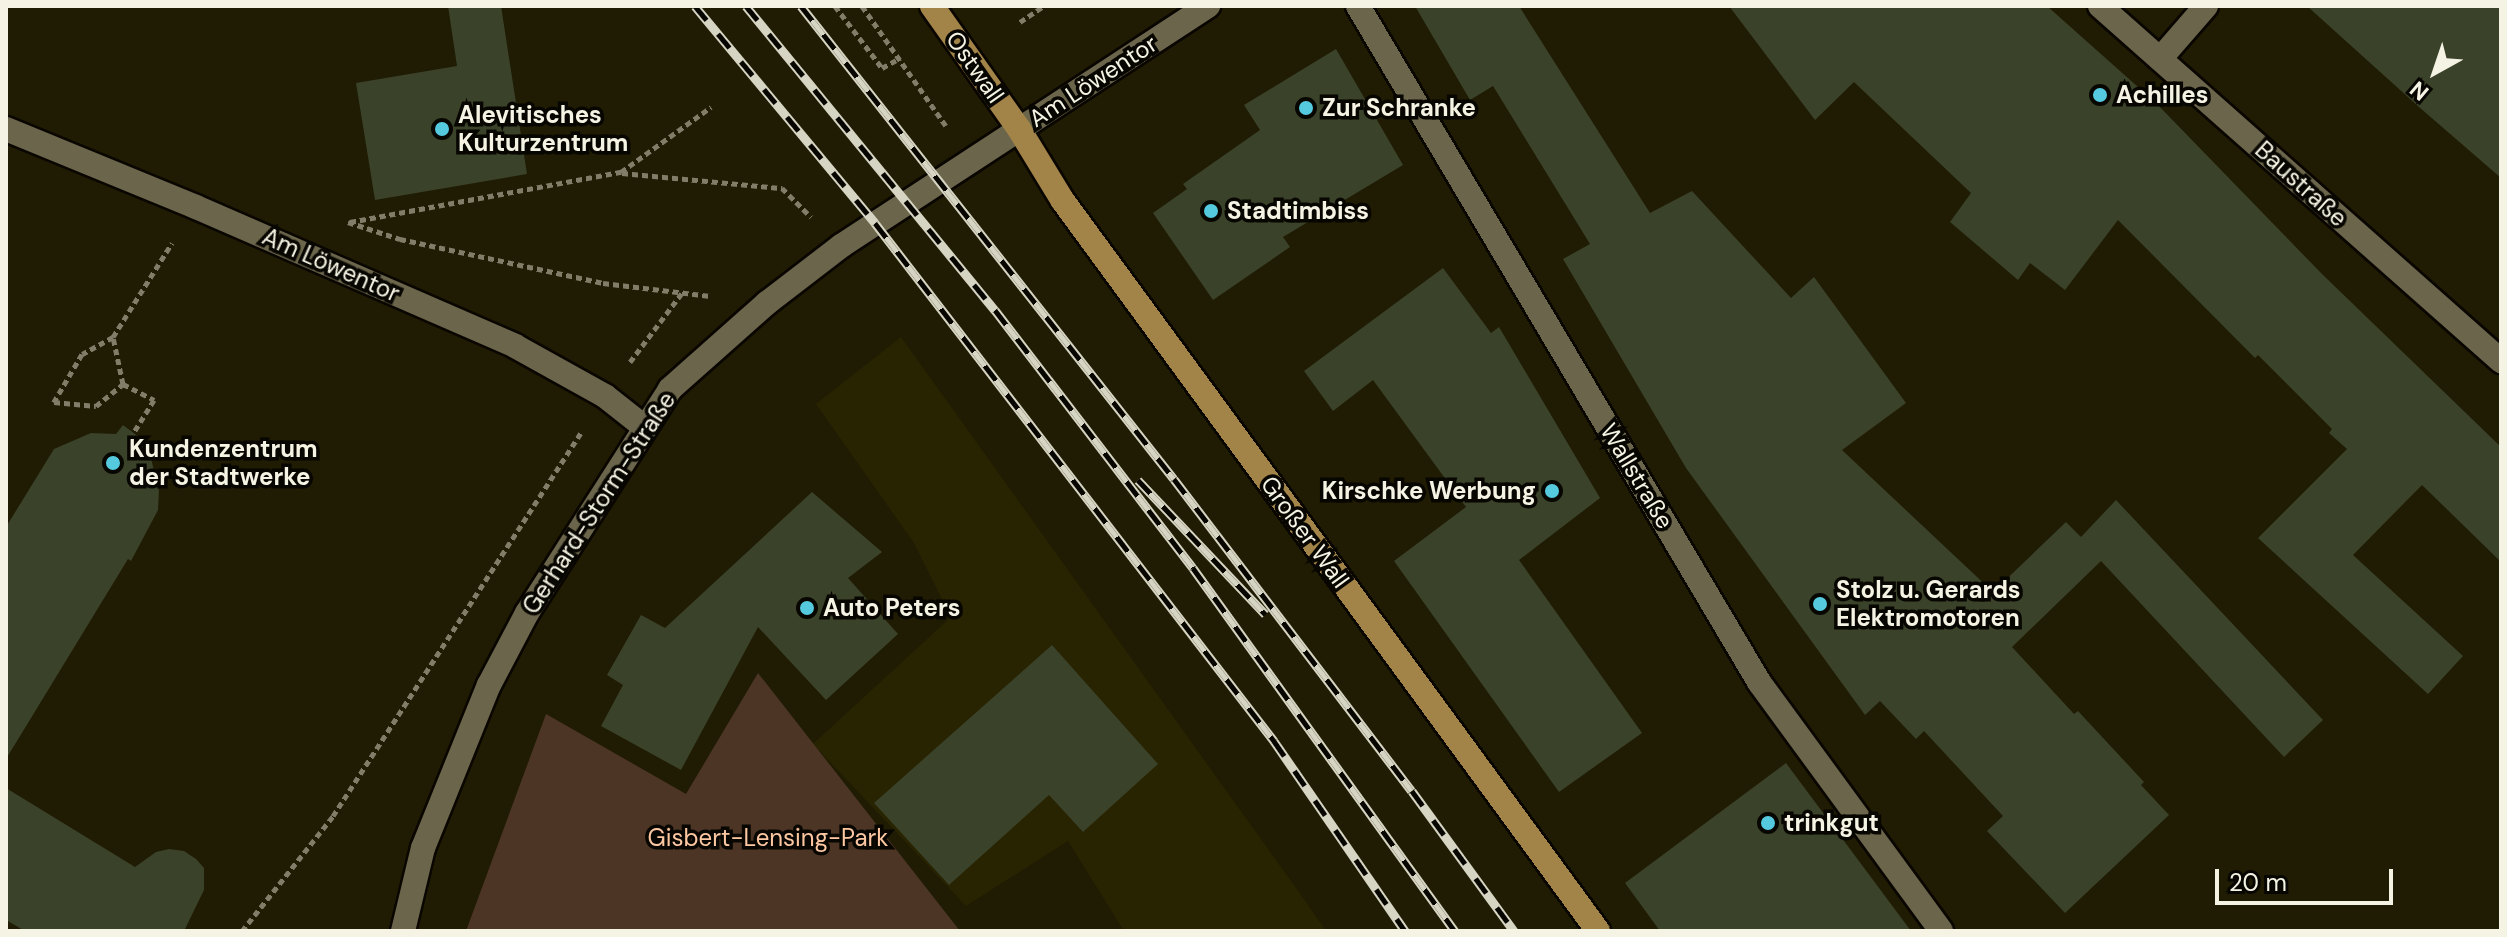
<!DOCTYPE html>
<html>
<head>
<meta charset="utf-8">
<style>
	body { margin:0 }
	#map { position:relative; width:2507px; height:937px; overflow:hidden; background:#201c03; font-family:"DM Sans",sans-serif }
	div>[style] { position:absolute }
	.built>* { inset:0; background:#282301 }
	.green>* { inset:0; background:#4c3525 }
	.building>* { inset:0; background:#3a4229 }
	.path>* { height:5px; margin-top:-2.5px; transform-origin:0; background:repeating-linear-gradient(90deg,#817d69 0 6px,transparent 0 10px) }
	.roads { filter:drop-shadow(2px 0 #0a0600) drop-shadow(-2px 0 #0a0600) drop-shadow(0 2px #0a0600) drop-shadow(0 -2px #0a0600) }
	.minor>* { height:24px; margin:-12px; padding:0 12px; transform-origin:12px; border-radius:12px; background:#6b664b }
	.major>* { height:24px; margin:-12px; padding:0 12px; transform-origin:12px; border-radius:12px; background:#a38448 }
	.rail>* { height:9px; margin-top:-4.5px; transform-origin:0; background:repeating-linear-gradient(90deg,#080601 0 18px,#d6d4c2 0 36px); box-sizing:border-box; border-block:2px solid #d6d4c2 }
	.dots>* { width:22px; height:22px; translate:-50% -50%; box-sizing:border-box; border:4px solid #080601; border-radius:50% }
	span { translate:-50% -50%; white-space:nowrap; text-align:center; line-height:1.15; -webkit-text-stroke:7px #080601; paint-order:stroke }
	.street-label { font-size:24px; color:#f5f3e3 }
	.poi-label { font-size:24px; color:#f5f3e3; font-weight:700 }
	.left { translate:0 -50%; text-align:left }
	.right { translate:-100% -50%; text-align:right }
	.park-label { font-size:24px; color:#fdc7a1 }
	.frame { position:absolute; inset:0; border:8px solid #f5f3e3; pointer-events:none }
	.north { position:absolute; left:2395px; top:32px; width:80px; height:80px; -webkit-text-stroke:6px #080601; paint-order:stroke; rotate:220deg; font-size:22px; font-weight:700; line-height:32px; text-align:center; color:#f5f3e3 }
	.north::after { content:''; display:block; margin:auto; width:28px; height:36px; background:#f5f3e3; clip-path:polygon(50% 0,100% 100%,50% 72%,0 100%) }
	.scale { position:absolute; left:2215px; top:869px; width:178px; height:36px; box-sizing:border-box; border:4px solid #f5f3e3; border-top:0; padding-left:10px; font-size:24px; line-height:28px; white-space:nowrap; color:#f5f3e3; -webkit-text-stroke:6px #080601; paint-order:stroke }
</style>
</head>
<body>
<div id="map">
	<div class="built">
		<div style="clip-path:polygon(901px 337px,1306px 902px,1326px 931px,1124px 931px,1068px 841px,966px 906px,813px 744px,951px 617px,914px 543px,816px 404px)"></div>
	</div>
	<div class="green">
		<div style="clip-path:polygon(758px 673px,960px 931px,466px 931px,546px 714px,686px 794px)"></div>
	</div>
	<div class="building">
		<div style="clip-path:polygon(448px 6px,501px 6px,527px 174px,375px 200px,356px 83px,457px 66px)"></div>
		<div style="clip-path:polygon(1415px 6px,1519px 6px,1650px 213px,1692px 191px,1791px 298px,1814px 277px,1906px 403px,1842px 450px,1993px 592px,2066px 522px,2081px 537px,2116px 500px,2323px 720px,2284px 757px,2101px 561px,2012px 647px,2074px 714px,2078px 711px,2144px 782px,2141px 785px,2169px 815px,2065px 913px,1987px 831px,2003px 816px,1924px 731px,1916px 739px,1880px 701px,1865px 715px,1686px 468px,1563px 259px,1590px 244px,1493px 86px,1470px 100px)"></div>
		<div style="clip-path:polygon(1729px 6px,2047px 6px,2156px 103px,2322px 274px,2501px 447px,2501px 562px,2422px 485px,2353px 555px,2463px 656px,2428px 694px,2258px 538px,2347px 449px,2329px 433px,2332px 429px,2258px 355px,2255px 358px,2118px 220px,2065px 290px,2030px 263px,2018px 280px,1950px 222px,1971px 193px,1854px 82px,1815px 120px)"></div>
		<div style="clip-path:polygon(2307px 6px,2501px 6px,2501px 178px,2419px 107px)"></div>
		<div style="clip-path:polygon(1336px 49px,1403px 165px,1283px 237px,1290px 247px,1213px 300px,1153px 213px,1187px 189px,1183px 184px,1260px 130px,1244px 105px)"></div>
		<div style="clip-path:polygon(1443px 268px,1491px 333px,1499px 327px,1600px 498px,1519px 560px,1642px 733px,1559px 792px,1394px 561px,1466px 507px,1373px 380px,1333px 411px,1304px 371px)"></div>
		<div style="clip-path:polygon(123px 425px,147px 443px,159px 490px,158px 510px,131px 561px,128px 559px,6px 759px,6px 527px,54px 449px,91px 433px,116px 434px)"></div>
		<div style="clip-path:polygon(812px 492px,882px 552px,848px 578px,898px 634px,826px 700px,758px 627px,681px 770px,601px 726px,623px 685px,607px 675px,641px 615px,665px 628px)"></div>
		<div style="clip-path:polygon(1052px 645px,1158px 764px,1083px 832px,1049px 795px,949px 885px,874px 803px)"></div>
		<div style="clip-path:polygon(1786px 763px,1911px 931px,1660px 931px,1625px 883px)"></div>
		<div style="clip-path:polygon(6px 788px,135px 867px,156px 852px,169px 849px,184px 851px,196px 859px,204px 868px,204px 890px,184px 931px,25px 931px,6px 920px)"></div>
	</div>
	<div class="path">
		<div style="left:835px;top:6px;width:78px;rotate:52.8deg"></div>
		<div style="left:882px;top:68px;width:21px;rotate:-29deg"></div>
		<div style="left:862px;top:6px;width:146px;rotate:55deg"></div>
		<div style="left:1020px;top:22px;width:29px;rotate:-34deg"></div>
		<div style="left:622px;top:173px;width:161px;rotate:5.4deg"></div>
		<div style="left:782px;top:188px;width:41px;rotate:45deg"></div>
		<div style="left:348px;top:222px;width:55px;rotate:18.1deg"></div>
		<div style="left:400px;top:239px;width:208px;rotate:12.2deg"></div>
		<div style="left:603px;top:283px;width:108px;rotate:6.9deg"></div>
		<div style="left:350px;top:222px;width:276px;rotate:-10.5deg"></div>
		<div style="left:621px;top:172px;width:111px;rotate:-35.8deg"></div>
		<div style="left:113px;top:337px;width:35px;rotate:151deg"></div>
		<div style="left:82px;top:354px;width:56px;rotate:120.3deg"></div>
		<div style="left:54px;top:402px;width:42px;rotate:5.4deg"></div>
		<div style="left:96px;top:406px;width:35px;rotate:-39deg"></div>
		<div style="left:123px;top:384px;width:35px;rotate:27deg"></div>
		<div style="left:154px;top:400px;width:40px;rotate:122deg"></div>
		<div style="left:630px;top:362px;width:86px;rotate:-53deg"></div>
		<div style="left:123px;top:384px;width:48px;rotate:-102deg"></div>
		<div style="left:113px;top:337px;width:111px;rotate:-57.9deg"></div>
		<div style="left:242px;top:931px;width:147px;rotate:-51.6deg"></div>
		<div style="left:333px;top:816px;width:456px;rotate:-57.1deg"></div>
	</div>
	<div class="roads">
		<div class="minor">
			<div style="left:1358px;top:6px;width:786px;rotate:59.32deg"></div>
			<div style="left:1759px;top:682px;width:308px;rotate:53.8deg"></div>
			<div style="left:2100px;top:6px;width:536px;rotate:41.52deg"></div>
			<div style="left:2160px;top:59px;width:70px;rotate:-49deg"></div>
			<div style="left:6px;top:129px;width:205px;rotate:22.3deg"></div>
			<div style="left:196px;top:207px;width:348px;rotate:23.5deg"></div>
			<div style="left:515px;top:346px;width:103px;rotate:29.1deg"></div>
			<div style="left:605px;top:396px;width:48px;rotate:38.3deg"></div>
			<div style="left:403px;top:931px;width:85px;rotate:-76.5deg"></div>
			<div style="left:423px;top:848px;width:176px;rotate:-68deg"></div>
			<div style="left:489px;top:685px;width:81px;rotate:-62.2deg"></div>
			<div style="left:527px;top:613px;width:266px;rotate:-57.4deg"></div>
			<div style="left:670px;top:389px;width:130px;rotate:-41.6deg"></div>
			<div style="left:767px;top:303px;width:93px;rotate:-37.6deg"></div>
			<div style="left:841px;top:246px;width:439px;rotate:-33.2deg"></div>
		</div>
		<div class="major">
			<div style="left:932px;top:6px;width:151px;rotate:54.7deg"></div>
			<div style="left:1019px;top:129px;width:84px;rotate:58.6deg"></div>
			<div style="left:1063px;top:201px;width:905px;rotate:53.76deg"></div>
		</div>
	</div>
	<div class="rail">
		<div style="left:695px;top:6px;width:282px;rotate:50.3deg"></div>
		<div style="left:875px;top:223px;width:654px;rotate:52.39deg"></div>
		<div style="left:1274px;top:741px;width:231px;rotate:55.4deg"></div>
		<div style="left:746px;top:6px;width:393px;rotate:50.7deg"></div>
		<div style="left:995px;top:310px;width:325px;rotate:52.5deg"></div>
		<div style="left:1193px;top:568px;width:448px;rotate:54.2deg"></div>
		<div style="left:801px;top:6px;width:602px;rotate:51.74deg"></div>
		<div style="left:1174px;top:479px;width:392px;rotate:52.7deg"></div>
		<div style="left:1412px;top:791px;width:173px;rotate:53.9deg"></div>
		<div style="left:1138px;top:480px;width:185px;rotate:46.5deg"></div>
	</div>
	<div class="dots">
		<div style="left:2100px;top:95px;background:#55cadf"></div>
		<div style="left:1306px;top:108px;background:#55cadf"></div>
		<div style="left:442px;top:129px;background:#55cadf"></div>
		<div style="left:1211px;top:211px;background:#55cadf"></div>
		<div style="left:113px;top:463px;background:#55cadf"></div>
		<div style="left:1552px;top:491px;background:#55cadf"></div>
		<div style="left:1820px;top:604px;background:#55cadf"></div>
		<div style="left:807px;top:608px;background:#55cadf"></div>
		<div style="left:1768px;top:823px;background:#55cadf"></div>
	</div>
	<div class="street-label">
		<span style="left:975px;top:67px;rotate:55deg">Ostwall</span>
		<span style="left:1093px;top:81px;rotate:-33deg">Am Löwentor</span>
		<span style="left:2301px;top:184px;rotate:42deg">Baustraße</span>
		<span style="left:331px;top:265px;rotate:24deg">Am Löwentor</span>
		<span style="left:1637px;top:476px;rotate:59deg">Wallstraße</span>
		<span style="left:599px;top:503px;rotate:-57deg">Gerhard-Storm-Straße</span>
		<span style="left:1305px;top:532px;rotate:54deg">Großer Wall</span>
	</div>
	<div class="poi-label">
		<span class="left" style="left:2116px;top:95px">Achilles</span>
		<span class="left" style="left:1322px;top:108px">Zur Schranke</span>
		<span class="left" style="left:458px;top:129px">Alevitisches<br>Kulturzentrum</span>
		<span class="left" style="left:1227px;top:211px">Stadtimbiss</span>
		<span class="left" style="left:129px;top:463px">Kundenzentrum<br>der Stadtwerke</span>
		<span class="right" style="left:1536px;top:491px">Kirschke Werbung</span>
		<span class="left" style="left:1836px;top:604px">Stolz u. Gerards<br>Elektromotoren</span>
		<span class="left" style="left:823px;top:608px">Auto Peters</span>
		<span class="left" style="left:1784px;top:823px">trinkgut</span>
	</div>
	<div class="park-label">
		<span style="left:768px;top:838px">Gisbert-Lensing-Park</span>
	</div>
	<div class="frame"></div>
	<div class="north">N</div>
	<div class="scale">20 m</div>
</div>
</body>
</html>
